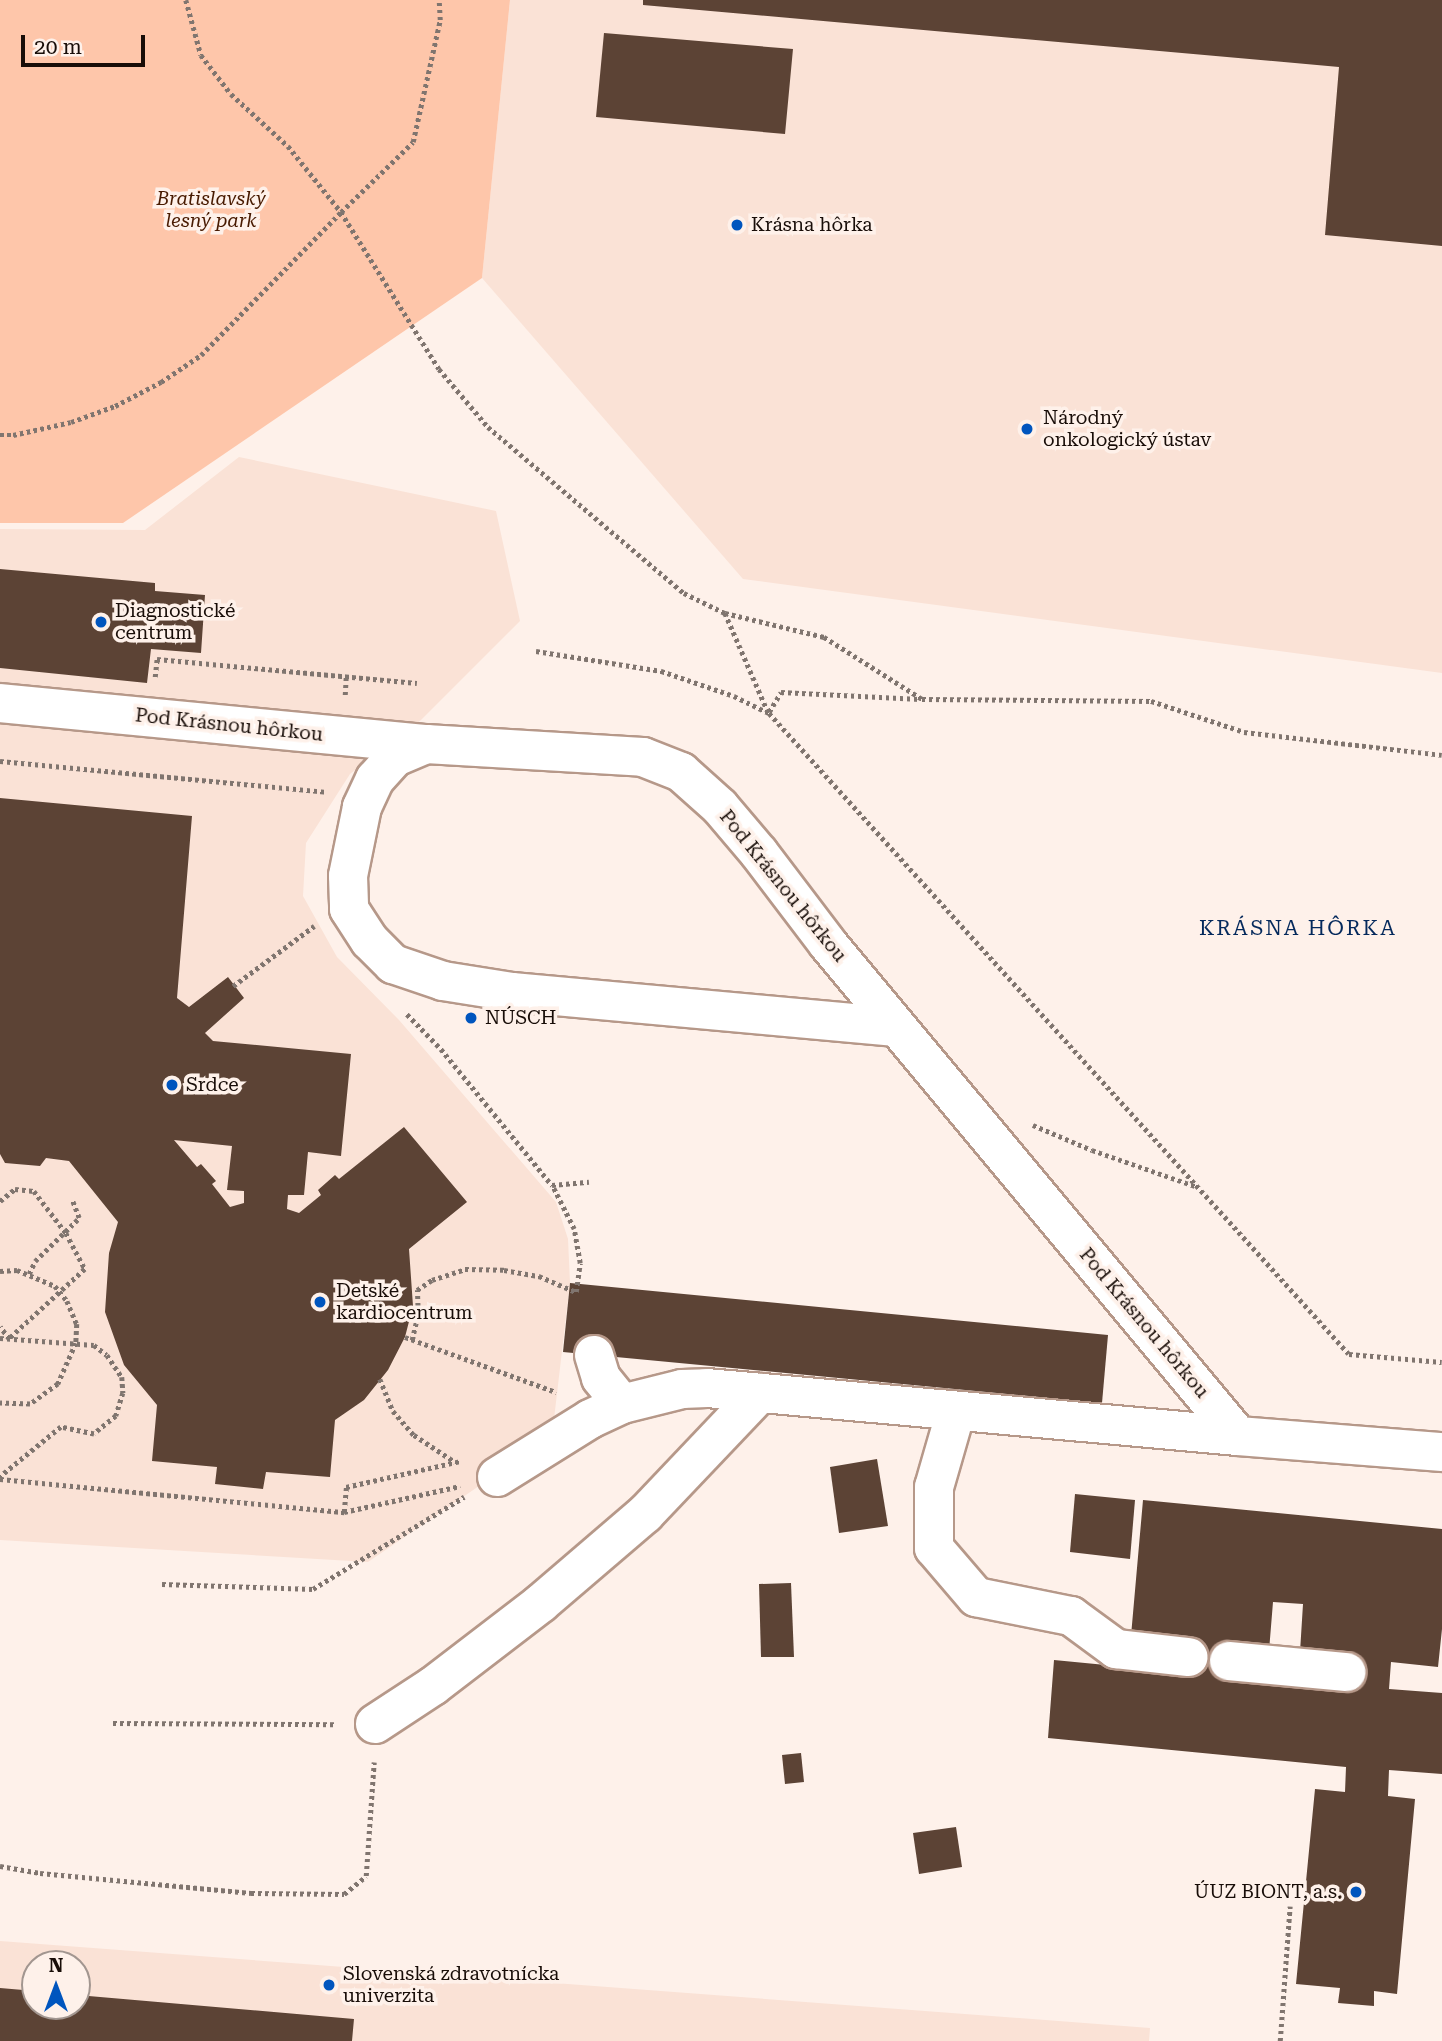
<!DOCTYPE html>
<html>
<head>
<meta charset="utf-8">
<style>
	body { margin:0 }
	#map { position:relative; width:1442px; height:2041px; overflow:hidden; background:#fef1ea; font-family:"Roboto Serif",serif }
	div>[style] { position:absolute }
	.built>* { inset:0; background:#fae2d6 }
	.green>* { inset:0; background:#fec6aa }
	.building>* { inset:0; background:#5c4335 }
	.path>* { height:4.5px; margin-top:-2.25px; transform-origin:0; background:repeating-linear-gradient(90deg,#80756f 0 3.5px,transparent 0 7px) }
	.roads { filter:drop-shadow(2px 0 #b69889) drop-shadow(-2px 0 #b69889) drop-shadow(0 2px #b69889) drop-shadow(0 -2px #b69889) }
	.minor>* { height:38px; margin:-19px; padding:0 19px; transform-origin:19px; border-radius:19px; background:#fff }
	.dots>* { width:19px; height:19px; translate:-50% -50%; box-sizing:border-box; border:4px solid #fef1ea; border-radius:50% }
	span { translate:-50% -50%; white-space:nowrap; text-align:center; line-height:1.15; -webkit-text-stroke:7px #fef1ea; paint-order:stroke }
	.park-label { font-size:19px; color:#481a00; font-style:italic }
	.poi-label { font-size:19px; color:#180d08 }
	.left { translate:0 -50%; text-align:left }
	.right { translate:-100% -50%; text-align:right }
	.street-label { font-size:19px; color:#180d08 }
	.neighbourhood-label { font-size:21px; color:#04295c; letter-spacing:2px }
	.north { position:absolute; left:21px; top:1950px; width:70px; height:70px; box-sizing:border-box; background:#fef1ea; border:2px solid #a29690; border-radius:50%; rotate:0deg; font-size:19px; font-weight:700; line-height:28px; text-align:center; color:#180d08 }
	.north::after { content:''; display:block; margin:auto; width:24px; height:32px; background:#0055be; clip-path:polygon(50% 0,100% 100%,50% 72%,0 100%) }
	.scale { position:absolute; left:21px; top:35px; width:124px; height:32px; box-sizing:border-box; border:4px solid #180d08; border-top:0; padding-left:9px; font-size:21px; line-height:24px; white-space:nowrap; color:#180d08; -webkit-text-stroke:5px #fef1ea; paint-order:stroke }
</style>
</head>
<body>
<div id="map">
	<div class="built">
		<div style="clip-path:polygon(510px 0,1442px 0,1442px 673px,743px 579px,482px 278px)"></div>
		<div style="clip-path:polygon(239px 457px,496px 511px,520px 621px,421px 720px,350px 774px,306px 843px,303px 896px,337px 957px,399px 1020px,556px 1202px,568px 1239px,570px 1283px,552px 1436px,368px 1562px,0 1540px,0 529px,145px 530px)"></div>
		<div style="clip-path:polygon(evenodd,0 1941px,1150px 2028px,1149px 2041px,0 2041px,0 1941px,35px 1964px,77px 1964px,77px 2006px,35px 2006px,35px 1964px)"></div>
	</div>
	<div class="green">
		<div style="clip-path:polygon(0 0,510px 0,482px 278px,123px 523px,0 523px)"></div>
	</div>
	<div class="building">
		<div style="clip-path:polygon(643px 0,1442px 0,1442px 246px,1325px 235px,1339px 67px,643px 5px)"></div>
		<div style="clip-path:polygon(604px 33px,793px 49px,785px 134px,596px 117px)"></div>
		<div style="clip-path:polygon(0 569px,155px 583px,155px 591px,205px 595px,201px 653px,151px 649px,147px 683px,0 668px)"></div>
		<div style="clip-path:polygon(evenodd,0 798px,192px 816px,177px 998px,189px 1007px,228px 977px,244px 998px,205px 1033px,213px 1041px,351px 1054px,341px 1156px,308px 1152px,304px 1195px,288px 1195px,287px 1209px,299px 1213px,321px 1195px,318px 1190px,335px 1175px,339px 1179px,404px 1127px,467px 1202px,409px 1249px,413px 1306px,405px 1337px,388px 1370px,364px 1400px,335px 1420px,330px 1477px,266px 1472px,263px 1489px,215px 1484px,217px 1467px,152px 1461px,157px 1405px,124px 1365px,105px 1312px,109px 1253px,118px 1222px,69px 1161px,46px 1158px,40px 1166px,5px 1163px,0 1154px,0 798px,174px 1140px,232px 1146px,227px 1190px,244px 1191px,244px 1203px,230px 1207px,212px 1184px,216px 1181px,201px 1164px,197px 1167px,174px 1140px)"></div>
		<div style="clip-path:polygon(570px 1283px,1108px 1335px,1102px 1403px,563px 1352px)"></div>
		<div style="clip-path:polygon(877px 1459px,888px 1526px,839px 1533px,830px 1467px)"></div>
		<div style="clip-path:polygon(1075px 1494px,1135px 1500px,1130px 1559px,1070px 1552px)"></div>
		<div style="clip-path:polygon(evenodd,1143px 1500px,1442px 1529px,1442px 1629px,1438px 1667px,1391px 1662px,1389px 1689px,1442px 1693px,1442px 1774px,1389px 1770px,1388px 1796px,1415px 1799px,1397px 1994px,1374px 1991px,1374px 2006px,1338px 2003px,1340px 1988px,1296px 1984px,1315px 1789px,1345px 1792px,1346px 1767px,1048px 1738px,1054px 1660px,1178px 1672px,1131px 1636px,1143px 1500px,1273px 1602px,1303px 1604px,1300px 1652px,1269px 1651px,1273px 1602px)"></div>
		<div style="clip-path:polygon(791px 1583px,794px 1657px,761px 1657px,759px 1584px)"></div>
		<div style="clip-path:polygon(801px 1753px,804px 1782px,785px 1784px,782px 1755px)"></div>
		<div style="clip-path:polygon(956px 1827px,962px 1867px,919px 1874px,913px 1833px)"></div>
		<div style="clip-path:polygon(0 1988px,35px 1991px,35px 2006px,77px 2006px,77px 1995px,354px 2019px,352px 2041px,0 2041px)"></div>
	</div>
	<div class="path">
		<div style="left:186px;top:0;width:57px;rotate:74.7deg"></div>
		<div style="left:201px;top:55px;width:49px;rotate:52.4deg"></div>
		<div style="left:231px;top:94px;width:77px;rotate:42.4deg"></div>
		<div style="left:288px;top:146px;width:85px;rotate:51.2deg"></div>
		<div style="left:341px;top:212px;width:100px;rotate:-44.2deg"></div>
		<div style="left:413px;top:142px;width:125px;rotate:-77.5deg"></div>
		<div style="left:440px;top:20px;width:20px;rotate:-93deg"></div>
		<div style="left:0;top:435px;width:13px"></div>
		<div style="left:13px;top:435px;width:59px;rotate:-12.6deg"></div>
		<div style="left:71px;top:422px;width:47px;rotate:-20deg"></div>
		<div style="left:115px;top:406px;width:52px;rotate:-27.6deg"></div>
		<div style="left:161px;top:382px;width:48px;rotate:-34deg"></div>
		<div style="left:201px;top:355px;width:200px;rotate:-45.6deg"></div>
		<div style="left:341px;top:212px;width:185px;rotate:58deg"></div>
		<div style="left:439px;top:369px;width:76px;rotate:49.8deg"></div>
		<div style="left:488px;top:427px;width:257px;rotate:40.3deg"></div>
		<div style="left:684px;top:593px;width:46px;rotate:26deg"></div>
		<div style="left:725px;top:613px;width:108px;rotate:66.5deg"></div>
		<div style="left:725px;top:613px;width:102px;rotate:13.6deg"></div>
		<div style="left:824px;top:637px;width:116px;rotate:32.3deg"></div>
		<div style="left:922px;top:699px;width:229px;rotate:0.5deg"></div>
		<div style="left:1151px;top:701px;width:98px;rotate:18.4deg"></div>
		<div style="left:1244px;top:732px;width:199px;rotate:6.6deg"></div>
		<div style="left:536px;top:651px;width:127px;rotate:9.1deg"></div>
		<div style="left:661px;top:671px;width:77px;rotate:18.9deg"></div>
		<div style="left:734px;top:696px;width:39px;rotate:26deg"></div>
		<div style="left:769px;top:713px;width:864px;rotate:47.86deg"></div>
		<div style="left:1349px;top:1354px;width:93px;rotate:4.9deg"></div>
		<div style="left:155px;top:677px;width:18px;rotate:-84deg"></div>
		<div style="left:157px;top:659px;width:261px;rotate:5.3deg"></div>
		<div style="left:345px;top:695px;width:19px;rotate:-87deg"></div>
		<div style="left:769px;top:712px;width:23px;rotate:-59deg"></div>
		<div style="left:781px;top:692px;width:139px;rotate:2.9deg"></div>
		<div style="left:0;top:761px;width:328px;rotate:5.4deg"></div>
		<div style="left:233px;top:986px;width:101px;rotate:-36.5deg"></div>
		<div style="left:407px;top:1014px;width:49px;rotate:45.8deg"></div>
		<div style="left:441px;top:1049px;width:176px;rotate:50.8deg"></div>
		<div style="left:552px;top:1185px;width:37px;rotate:-5deg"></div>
		<div style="left:1033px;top:1125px;width:64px;rotate:23deg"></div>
		<div style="left:1092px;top:1150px;width:109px;rotate:19.3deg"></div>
		<div style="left:0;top:1201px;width:19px;rotate:-39deg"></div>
		<div style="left:15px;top:1189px;width:19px;rotate:6deg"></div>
		<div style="left:34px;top:1191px;width:53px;rotate:52.7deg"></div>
		<div style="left:66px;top:1233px;width:41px;rotate:62.2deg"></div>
		<div style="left:85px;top:1269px;width:103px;rotate:137.4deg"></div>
		<div style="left:9px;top:1339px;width:15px;rotate:-127deg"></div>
		<div style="left:0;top:1271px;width:17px;rotate:-3deg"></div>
		<div style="left:17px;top:1270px;width:41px;rotate:22.8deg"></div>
		<div style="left:55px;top:1286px;width:19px;rotate:51deg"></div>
		<div style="left:67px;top:1301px;width:25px;rotate:67deg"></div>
		<div style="left:77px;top:1324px;width:19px;rotate:93deg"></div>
		<div style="left:76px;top:1343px;width:45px;rotate:113.7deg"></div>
		<div style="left:58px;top:1384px;width:34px;rotate:144deg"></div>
		<div style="left:30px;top:1404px;width:30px;rotate:-178deg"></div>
		<div style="left:29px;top:1274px;width:14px;rotate:-65deg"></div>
		<div style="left:35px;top:1261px;width:62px;rotate:-44.3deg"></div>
		<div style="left:79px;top:1218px;width:19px;rotate:-111deg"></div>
		<div style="left:405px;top:1337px;width:161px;rotate:20deg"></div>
		<div style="left:0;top:1338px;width:94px;rotate:4.3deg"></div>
		<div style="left:94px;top:1345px;width:16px;rotate:38deg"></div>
		<div style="left:107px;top:1355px;width:27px;rotate:56deg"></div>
		<div style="left:122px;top:1377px;width:16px;rotate:86deg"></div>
		<div style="left:123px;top:1393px;width:24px;rotate:107deg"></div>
		<div style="left:116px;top:1416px;width:28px;rotate:141deg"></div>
		<div style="left:94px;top:1434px;width:34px;rotate:-168deg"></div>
		<div style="left:61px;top:1427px;width:79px;rotate:140.7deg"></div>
		<div style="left:412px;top:1340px;width:28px;rotate:-77deg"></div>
		<div style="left:418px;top:1313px;width:23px;rotate:-92deg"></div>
		<div style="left:417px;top:1290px;width:18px;rotate:-34deg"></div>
		<div style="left:432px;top:1280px;width:35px;rotate:-18deg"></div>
		<div style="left:465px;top:1269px;width:39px;rotate:1deg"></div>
		<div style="left:504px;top:1270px;width:36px;rotate:10deg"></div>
		<div style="left:539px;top:1276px;width:40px;rotate:23.4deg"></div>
		<div style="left:576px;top:1292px;width:29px;rotate:-82deg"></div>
		<div style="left:580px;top:1263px;width:35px;rotate:-100deg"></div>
		<div style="left:574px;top:1229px;width:49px;rotate:-116.6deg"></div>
		<div style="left:380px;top:1379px;width:35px;rotate:68deg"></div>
		<div style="left:393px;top:1411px;width:32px;rotate:49deg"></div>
		<div style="left:414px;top:1435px;width:49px;rotate:33.4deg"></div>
		<div style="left:0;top:1479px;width:346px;rotate:5.5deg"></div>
		<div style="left:344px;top:1512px;width:119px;rotate:-12.6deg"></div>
		<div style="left:344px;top:1512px;width:25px;rotate:-85deg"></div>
		<div style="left:346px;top:1487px;width:117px;rotate:-12.8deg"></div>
		<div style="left:162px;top:1584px;width:151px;rotate:1.9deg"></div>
		<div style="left:313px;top:1589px;width:177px;rotate:-31.4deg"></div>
		<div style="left:113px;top:1723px;width:221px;rotate:0.3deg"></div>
		<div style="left:0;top:1866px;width:41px;rotate:9.9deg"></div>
		<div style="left:40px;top:1873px;width:212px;rotate:5.4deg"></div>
		<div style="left:251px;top:1893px;width:93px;rotate:0.6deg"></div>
		<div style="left:344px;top:1894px;width:28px;rotate:-39deg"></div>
		<div style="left:366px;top:1876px;width:114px;rotate:-86deg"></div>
		<div style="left:1280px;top:2041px;width:135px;rotate:-85.8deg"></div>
	</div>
	<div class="roads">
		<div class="minor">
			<div style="left:0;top:703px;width:428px;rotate:5.5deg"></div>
			<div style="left:426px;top:744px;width:217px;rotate:3.4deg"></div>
			<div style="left:643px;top:757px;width:41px;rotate:21.5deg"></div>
			<div style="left:681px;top:772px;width:52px;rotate:41.9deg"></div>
			<div style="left:720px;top:807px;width:60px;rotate:49.7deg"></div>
			<div style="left:759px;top:853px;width:114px;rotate:52.8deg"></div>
			<div style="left:828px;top:944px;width:640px;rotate:50.19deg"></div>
			<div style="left:1238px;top:1436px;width:205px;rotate:4.5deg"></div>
			<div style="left:426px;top:744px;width:34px;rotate:157deg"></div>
			<div style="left:395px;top:757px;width:30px;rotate:132deg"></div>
			<div style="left:375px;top:779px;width:31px;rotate:115deg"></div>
			<div style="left:362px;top:807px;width:70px;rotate:101.5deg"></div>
			<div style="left:348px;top:876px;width:33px;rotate:88deg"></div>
			<div style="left:349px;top:909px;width:38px;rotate:57deg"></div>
			<div style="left:370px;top:941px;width:33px;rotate:45deg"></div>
			<div style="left:393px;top:964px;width:53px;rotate:18.8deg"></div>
			<div style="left:443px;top:981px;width:70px;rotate:9.1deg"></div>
			<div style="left:512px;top:992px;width:386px;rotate:5.2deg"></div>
			<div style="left:594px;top:1355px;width:24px;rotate:73deg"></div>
			<div style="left:601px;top:1378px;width:33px;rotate:51deg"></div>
			<div style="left:956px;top:1411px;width:79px;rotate:106.1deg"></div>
			<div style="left:934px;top:1487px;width:61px;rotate:90deg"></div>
			<div style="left:934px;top:1548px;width:65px;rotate:49.4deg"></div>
			<div style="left:976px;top:1597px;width:97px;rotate:11.3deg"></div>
			<div style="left:1071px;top:1616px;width:56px;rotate:36.3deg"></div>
			<div style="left:1116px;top:1649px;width:73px;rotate:6.3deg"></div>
			<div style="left:497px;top:1477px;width:110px;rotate:-31.9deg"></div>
			<div style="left:590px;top:1419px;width:35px;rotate:-25deg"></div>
			<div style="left:622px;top:1404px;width:62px;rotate:-14deg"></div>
			<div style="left:682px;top:1389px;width:25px;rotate:-2deg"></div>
			<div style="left:707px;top:1388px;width:533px;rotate:5.17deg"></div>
			<div style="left:1229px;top:1661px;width:118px;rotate:5.4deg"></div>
			<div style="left:375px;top:1724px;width:69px;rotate:-33.2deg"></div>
			<div style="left:433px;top:1686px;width:136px;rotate:-37.5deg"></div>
			<div style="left:541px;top:1603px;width:137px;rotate:-40.6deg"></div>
			<div style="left:645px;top:1514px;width:167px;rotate:-46.5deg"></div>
		</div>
	</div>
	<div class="dots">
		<div style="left:737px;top:225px;background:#0055be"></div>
		<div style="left:1027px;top:429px;background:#0055be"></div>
		<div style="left:101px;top:622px;background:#0055be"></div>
		<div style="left:471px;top:1018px;background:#0055be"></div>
		<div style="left:172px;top:1085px;background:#0055be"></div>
		<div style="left:320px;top:1302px;background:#0055be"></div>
		<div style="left:1356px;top:1892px;background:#0055be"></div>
		<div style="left:329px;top:1985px;background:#0055be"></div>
	</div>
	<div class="park-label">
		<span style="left:211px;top:210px">Bratislavský<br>lesný park</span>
	</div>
	<div class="poi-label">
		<span class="left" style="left:751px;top:225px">Krásna hôrka</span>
		<span class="left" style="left:1043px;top:429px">Národný<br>onkologický ústav</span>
		<span class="left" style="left:115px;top:622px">Diagnostické<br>centrum</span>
		<span class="left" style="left:485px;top:1018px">NÚSCH</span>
		<span class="left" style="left:186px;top:1085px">Srdce</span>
		<span class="left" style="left:336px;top:1302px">Detské<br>kardiocentrum</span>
		<span class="right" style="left:1342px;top:1892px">ÚUZ BIONT, a.s.</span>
		<span class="left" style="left:343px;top:1985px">Slovenská zdravotnícka<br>univerzita</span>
	</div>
	<div class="street-label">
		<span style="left:229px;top:725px;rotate:6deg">Pod Krásnou hôrkou</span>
		<span style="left:783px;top:886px;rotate:51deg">Pod Krásnou hôrkou</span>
		<span style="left:1144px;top:1323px;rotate:50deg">Pod Krásnou hôrkou</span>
	</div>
	<div class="neighbourhood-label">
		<span style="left:1298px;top:928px">KRÁSNA HÔRKA</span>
	</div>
	<div class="north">N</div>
	<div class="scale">20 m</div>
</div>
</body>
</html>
